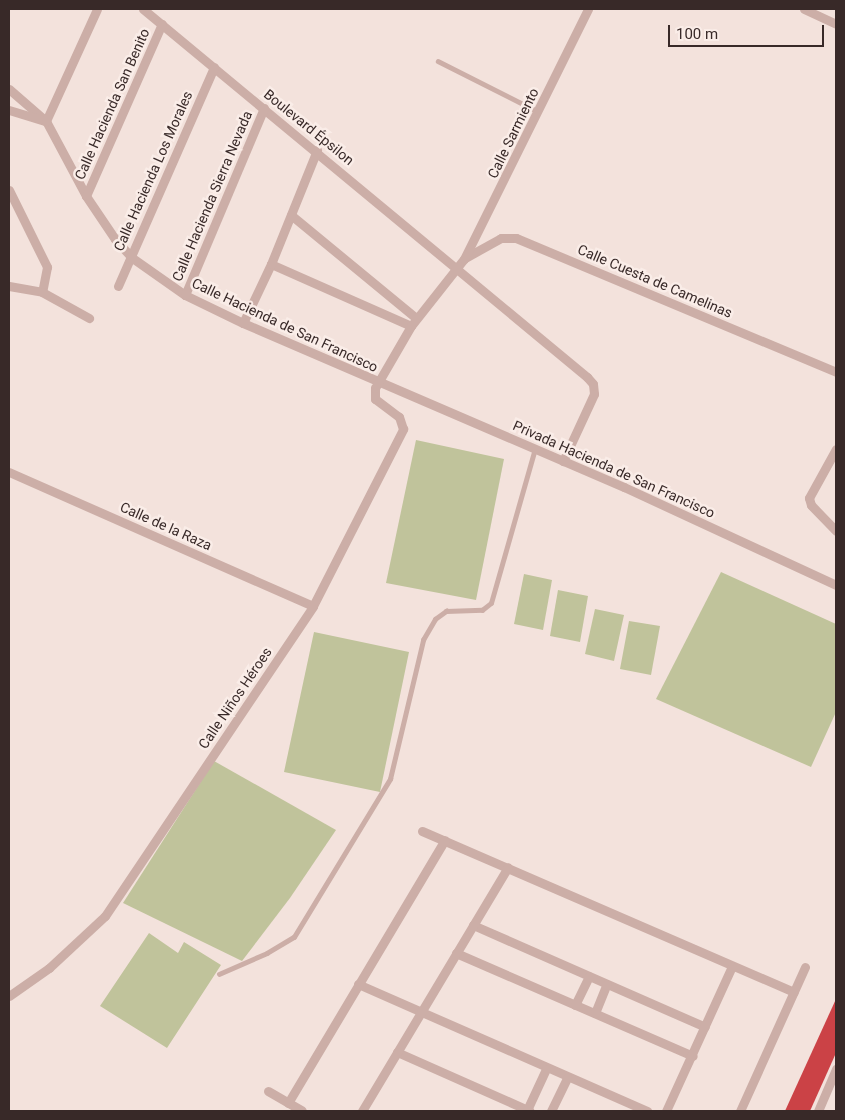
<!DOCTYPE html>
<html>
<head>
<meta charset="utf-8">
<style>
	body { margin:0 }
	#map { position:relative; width:845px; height:1120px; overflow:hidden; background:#f3e2dc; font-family:Roboto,sans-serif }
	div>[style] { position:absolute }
	.green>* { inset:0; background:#c0c39b }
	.building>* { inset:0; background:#cb4246 }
	.lane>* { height:4.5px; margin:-2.25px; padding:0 2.25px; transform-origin:2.25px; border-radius:2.25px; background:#ccaea7 }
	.street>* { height:9px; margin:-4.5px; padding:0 4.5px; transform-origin:4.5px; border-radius:4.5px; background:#ccaea7 }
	span { translate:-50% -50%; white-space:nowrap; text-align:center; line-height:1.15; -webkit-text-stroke:5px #faede8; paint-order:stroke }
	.street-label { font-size:14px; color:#382928 }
	.frame { position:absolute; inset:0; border:10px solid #382928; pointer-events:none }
	.scale { position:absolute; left:668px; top:25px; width:156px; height:22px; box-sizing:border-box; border:2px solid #382928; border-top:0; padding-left:6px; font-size:15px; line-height:18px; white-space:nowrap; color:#382928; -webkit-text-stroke:4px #faede8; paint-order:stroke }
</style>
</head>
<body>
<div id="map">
	<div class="green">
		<div style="clip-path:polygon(416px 440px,504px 459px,476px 600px,386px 583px)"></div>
		<div style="clip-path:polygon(721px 572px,836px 624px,836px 712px,811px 767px,656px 699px)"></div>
		<div style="clip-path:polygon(524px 574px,552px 580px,543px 630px,514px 624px)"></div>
		<div style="clip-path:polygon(558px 590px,588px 596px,580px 642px,550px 636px)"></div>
		<div style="clip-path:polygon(595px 609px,624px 615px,614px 661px,585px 654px)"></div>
		<div style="clip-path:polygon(629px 621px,660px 626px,651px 675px,620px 669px)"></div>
		<div style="clip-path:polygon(314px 632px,409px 652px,380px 792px,284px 772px)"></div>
		<div style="clip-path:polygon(214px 761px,336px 830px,290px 898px,242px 961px,123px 903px)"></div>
		<div style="clip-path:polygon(149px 933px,178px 953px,184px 942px,221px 965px,167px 1048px,100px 1006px)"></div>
	</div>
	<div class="building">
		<div style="clip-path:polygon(836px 999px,836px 1053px,810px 1111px,785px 1111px)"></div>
	</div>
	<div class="lane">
		<div style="left:438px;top:61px;width:111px;rotate:26.8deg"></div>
		<div style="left:219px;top:974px;width:52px;rotate:-23.6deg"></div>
		<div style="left:267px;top:953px;width:31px;rotate:-31deg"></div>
		<div style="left:294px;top:937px;width:185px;rotate:-58.7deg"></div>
		<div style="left:390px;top:779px;width:143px;rotate:-76.6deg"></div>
		<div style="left:423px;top:640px;width:24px;rotate:-60deg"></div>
		<div style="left:435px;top:619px;width:14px;rotate:-36deg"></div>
		<div style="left:446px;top:611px;width:36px;rotate:-2deg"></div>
		<div style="left:482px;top:610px;width:11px;rotate:-38deg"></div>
		<div style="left:491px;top:603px;width:160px;rotate:-74.1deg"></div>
	</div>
	<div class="street">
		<div style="left:143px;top:9px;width:577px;rotate:39.65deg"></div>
		<div style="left:587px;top:377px;width:9px;rotate:49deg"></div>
		<div style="left:593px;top:384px;width:10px;rotate:84deg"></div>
		<div style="left:594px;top:394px;width:74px;rotate:114.8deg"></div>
		<div style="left:804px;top:9px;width:35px;rotate:25deg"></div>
		<div style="left:9px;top:89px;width:49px;rotate:40.9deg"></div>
		<div style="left:46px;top:121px;width:85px;rotate:61.9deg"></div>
		<div style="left:86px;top:196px;width:52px;rotate:56deg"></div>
		<div style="left:115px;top:239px;width:24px;rotate:48deg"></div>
		<div style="left:131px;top:257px;width:66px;rotate:35.1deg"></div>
		<div style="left:185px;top:295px;width:64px;rotate:25.8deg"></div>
		<div style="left:243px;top:323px;width:415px;rotate:23.3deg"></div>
		<div style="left:624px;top:487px;width:234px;rotate:24.8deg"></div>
		<div style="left:9px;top:110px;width:39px;rotate:17deg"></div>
		<div style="left:46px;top:121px;width:123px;rotate:-65.5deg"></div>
		<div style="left:9px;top:190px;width:86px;rotate:63.7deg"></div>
		<div style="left:47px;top:267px;width:25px;rotate:101deg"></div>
		<div style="left:86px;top:196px;width:188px;rotate:-66.2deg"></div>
		<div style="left:291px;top:215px;width:162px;rotate:39.5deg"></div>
		<div style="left:465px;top:258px;width:41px;rotate:-29.1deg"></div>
		<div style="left:501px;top:238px;width:15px"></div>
		<div style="left:516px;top:238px;width:347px;rotate:22.7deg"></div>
		<div style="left:271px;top:264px;width:153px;rotate:23.9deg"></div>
		<div style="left:9px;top:286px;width:34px;rotate:10deg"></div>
		<div style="left:42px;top:292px;width:54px;rotate:29deg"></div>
		<div style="left:118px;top:286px;width:239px;rotate:-66.3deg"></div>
		<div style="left:185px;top:295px;width:203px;rotate:-67.1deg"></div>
		<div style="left:243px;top:323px;width:65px;rotate:-64.6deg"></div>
		<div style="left:271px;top:264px;width:123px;rotate:-68deg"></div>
		<div style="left:836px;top:449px;width:56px;rotate:118.9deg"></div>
		<div style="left:809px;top:498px;width:7px;rotate:74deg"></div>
		<div style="left:811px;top:505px;width:36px;rotate:46deg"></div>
		<div style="left:9px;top:472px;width:332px;rotate:23.8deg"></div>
		<div style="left:422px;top:831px;width:405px;rotate:23.4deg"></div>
		<div style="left:473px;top:925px;width:253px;rotate:23.7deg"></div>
		<div style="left:456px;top:953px;width:258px;rotate:23.5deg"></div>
		<div style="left:358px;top:984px;width:316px;rotate:23.7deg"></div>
		<div style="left:9px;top:996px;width:49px;rotate:-35deg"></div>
		<div style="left:49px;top:968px;width:76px;rotate:-42.9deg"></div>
		<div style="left:105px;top:916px;width:373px;rotate:-56.1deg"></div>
		<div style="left:313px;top:606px;width:199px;rotate:-63deg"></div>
		<div style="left:403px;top:429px;width:13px;rotate:-108deg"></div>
		<div style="left:399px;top:417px;width:30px;rotate:-143deg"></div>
		<div style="left:375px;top:399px;width:11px;rotate:-90deg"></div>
		<div style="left:375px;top:388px;width:72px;rotate:-59.9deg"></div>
		<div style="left:411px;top:326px;width:85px;rotate:-51.7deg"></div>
		<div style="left:464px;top:259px;width:279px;rotate:-63.6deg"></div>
		<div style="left:575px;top:1005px;width:32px;rotate:-64deg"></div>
		<div style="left:595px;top:1013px;width:31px;rotate:-68deg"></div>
		<div style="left:397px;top:1052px;width:145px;rotate:23.9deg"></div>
		<div style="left:268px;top:1091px;width:39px;rotate:30deg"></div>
		<div style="left:288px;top:1103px;width:306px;rotate:-59.2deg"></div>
		<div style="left:527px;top:1110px;width:45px;rotate:-65.1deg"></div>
		<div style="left:362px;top:1111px;width:284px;rotate:-59.1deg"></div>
		<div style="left:551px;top:1111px;width:37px;rotate:-64deg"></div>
		<div style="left:666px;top:1111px;width:159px;rotate:-65.5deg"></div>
		<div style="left:740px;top:1111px;width:158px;rotate:-65.7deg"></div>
		<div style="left:818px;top:1111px;width:46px;rotate:-66.8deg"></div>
	</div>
	<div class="street-label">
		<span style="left:112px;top:104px;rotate:-66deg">Calle Hacienda San Benito</span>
		<span style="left:309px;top:127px;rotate:39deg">Boulevard Épsilon</span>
		<span style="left:513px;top:133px;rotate:-64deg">Calle Sarmiento</span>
		<span style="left:153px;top:171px;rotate:-66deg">Calle Hacienda Los Morales</span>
		<span style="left:212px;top:196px;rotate:-67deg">Calle Hacienda Sierra Nevada</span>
		<span style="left:655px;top:281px;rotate:23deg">Calle Cuesta de Camelinas</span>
		<span style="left:285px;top:325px;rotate:25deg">Calle Hacienda de San Francisco</span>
		<span style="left:614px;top:469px;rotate:24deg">Privada Hacienda de San Francisco</span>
		<span style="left:166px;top:526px;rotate:24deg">Calle de la Raza</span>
		<span style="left:235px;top:698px;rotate:-56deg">Calle Niños Héroes</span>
	</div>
	<div class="frame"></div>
	<div class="scale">100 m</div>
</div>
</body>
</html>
